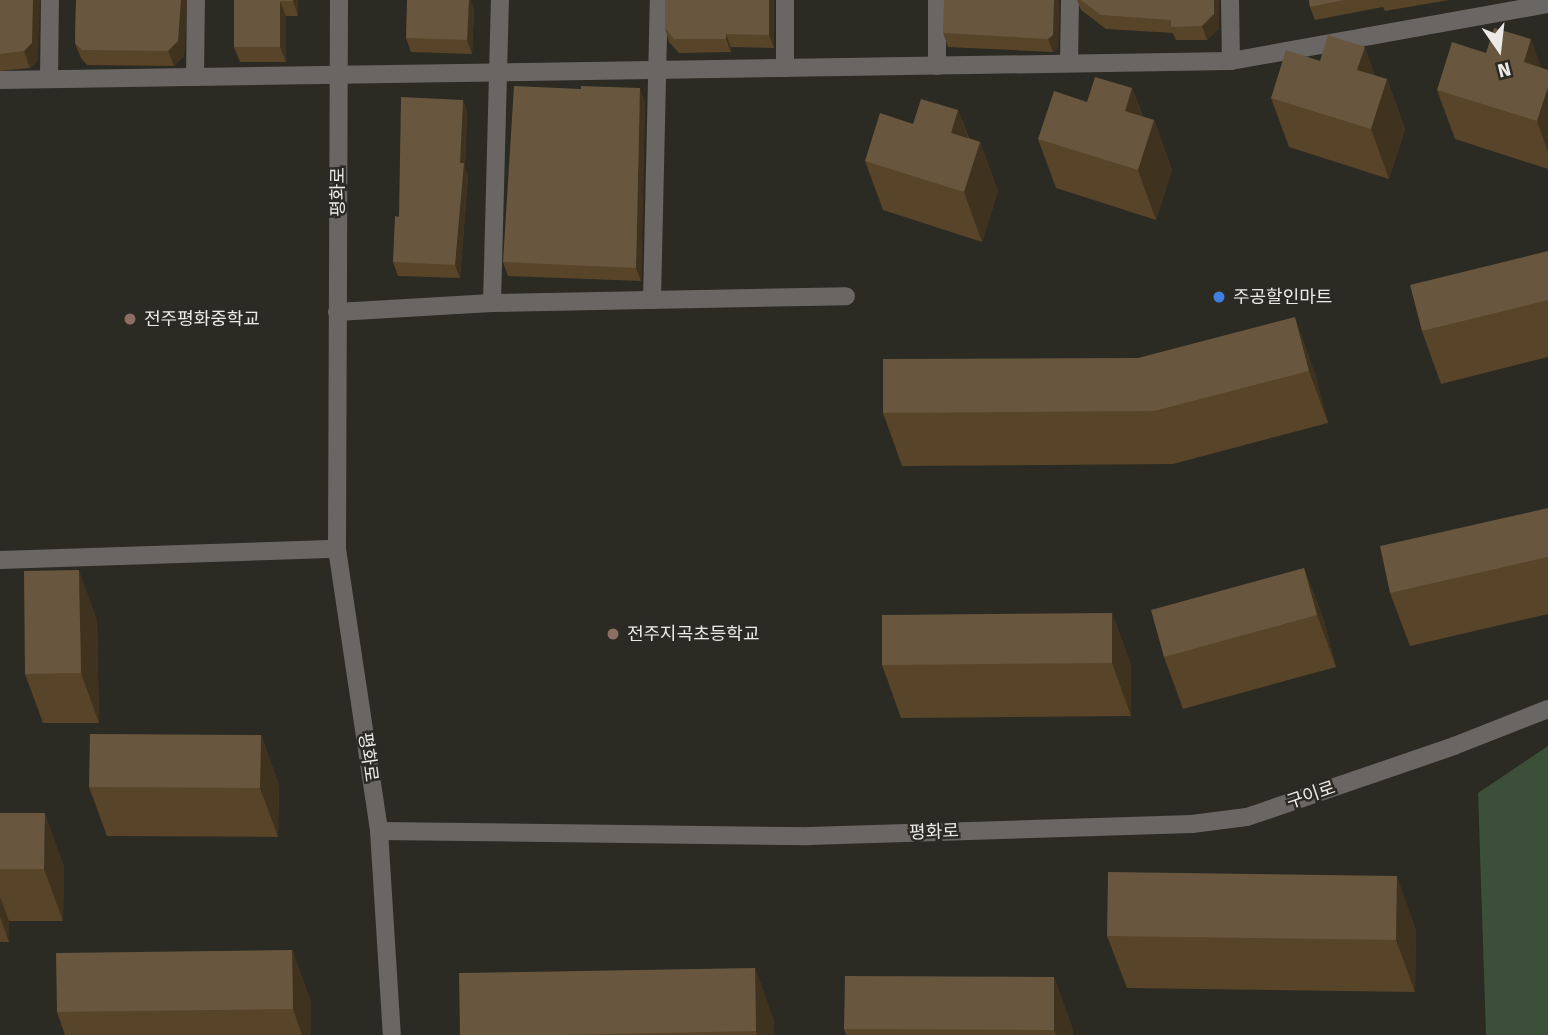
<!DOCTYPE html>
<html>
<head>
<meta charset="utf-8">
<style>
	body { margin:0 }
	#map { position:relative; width:1548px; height:1035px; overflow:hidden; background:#2b2a23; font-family:"Fira Sans","Noto Sans KR",sans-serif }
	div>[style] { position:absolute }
	.green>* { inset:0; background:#3c4f39 }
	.minor>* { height:18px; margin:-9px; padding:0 9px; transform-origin:9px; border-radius:9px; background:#6a6664 }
	.wall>* { inset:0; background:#584429 }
	.shaded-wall>* { inset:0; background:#3f321e }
	.building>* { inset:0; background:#68563e }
	.dots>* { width:19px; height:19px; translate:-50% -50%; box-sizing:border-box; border:4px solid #2b2a23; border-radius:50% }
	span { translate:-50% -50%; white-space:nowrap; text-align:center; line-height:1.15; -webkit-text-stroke:5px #2b2a23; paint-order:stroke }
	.street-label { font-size:18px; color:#ebeae6 }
	.poi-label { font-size:18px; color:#ebeae6 }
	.left { translate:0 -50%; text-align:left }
	.north { position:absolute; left:1464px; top:14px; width:70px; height:70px; -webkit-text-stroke:5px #2b2a23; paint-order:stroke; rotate:166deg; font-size:19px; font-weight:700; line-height:28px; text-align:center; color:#ebeae6 }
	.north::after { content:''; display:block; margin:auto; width:24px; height:32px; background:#ebeae6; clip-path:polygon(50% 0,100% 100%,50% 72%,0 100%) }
</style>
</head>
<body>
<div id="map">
	<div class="green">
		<div style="clip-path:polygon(1548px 746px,1548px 1035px,1486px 1035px,1478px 793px)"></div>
	</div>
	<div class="minor">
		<div style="left:339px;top:0;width:549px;rotate:90.21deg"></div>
		<div style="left:337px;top:549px;width:285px;rotate:81.5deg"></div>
		<div style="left:379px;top:831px;width:204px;rotate:86.4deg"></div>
		<div style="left:937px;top:0;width:66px;rotate:90deg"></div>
		<div style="left:1230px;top:0;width:61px;rotate:89.1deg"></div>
		<div style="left:1069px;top:63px;width:63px;rotate:-89.1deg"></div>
		<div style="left:785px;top:68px;width:68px;rotate:-90deg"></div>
		<div style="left:195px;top:77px;width:77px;rotate:-89.3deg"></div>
		<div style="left:49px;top:79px;width:79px;rotate:-89.3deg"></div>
		<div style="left:0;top:80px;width:1231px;rotate:-0.88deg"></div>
		<div style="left:1231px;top:61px;width:322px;rotate:-10.2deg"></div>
		<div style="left:652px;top:300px;width:300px;rotate:-88.7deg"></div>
		<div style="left:492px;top:303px;width:303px;rotate:-88.5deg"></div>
		<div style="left:337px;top:312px;width:155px;rotate:-3.3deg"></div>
		<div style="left:492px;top:303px;width:354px;rotate:-1.1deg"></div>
		<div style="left:0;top:560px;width:337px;rotate:-1.9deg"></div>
		<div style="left:379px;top:831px;width:430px;rotate:0.7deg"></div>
		<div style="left:809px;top:836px;width:383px;rotate:-1.8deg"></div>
		<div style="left:1192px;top:824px;width:55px;rotate:-7.3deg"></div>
		<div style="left:1247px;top:817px;width:219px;rotate:-18.9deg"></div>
		<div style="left:1454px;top:746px;width:101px;rotate:-21.5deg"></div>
	</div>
	<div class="wall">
		<div style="clip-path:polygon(0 0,38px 60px,30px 68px,0 71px)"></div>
		<div style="clip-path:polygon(76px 0,187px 0,184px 56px,174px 66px,87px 65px,81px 58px,75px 43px)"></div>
		<div style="clip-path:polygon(234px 0,298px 0,298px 16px,286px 16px,286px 62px,240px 62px,234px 47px)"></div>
		<div style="clip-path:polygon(774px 0,774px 48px,731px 47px,731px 52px,679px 53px,669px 42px,665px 28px)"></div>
		<div style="clip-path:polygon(1059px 0,1058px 48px,1053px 52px,948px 47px,943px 33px)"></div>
		<div style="clip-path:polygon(1077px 0,1219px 0,1219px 28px,1207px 40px,1176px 40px,1173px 33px,1106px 29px,1081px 10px)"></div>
		<div style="clip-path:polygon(1309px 0,1449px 0,1385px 11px,1383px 7px,1315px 20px,1310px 7px)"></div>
		<div style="clip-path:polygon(474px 8px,472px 54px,411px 52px,406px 38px)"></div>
		<div style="clip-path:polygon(1486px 53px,1548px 70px,1548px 169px,1455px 139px,1437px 90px)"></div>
		<div style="clip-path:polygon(1320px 61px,1387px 79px,1405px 129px,1389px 179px,1289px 147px,1271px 98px)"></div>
		<div style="clip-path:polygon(1132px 88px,1143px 117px,1154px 120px,1172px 170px,1156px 220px,1056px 188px,1038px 139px,1087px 102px)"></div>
		<div style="clip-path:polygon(463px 100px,467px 113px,465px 167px,468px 176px,460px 278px,398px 276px,393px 262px,399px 217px)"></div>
		<div style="clip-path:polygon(645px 101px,641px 281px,508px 276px,503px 262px)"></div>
		<div style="clip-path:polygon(958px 110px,969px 138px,980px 142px,998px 191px,982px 242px,883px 210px,865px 161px,913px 124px)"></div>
		<div style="clip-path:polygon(1548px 251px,1548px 357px,1441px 384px,1422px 331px)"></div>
		<div style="clip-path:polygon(1314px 370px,1328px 423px,1173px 464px,902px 466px,883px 413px)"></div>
		<div style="clip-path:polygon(1548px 508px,1548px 614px,1410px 646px,1390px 593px)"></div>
		<div style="clip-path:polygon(1304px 568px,1324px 621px,1336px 667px,1183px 709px,1164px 657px)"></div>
		<div style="clip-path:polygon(1112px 613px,1131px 665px,1131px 716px,901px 718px,882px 665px)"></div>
		<div style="clip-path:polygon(97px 619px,99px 723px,43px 723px,25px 674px)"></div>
		<div style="clip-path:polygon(261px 735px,279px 785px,278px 837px,107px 836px,89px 787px)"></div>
		<div style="clip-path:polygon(0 813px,64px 866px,63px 921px,9px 921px,9px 942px,0 942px)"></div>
		<div style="clip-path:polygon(1416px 929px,1415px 992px,1127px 988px,1107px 936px)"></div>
		<div style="clip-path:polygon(292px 950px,311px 1002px,311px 1035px,65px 1035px,57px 1012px)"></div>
		<div style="clip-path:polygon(755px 968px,774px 1021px,774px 1035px,460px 1035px)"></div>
		<div style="clip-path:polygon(1054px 977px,1073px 1030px,1073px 1035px,846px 1035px,844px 1029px)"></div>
	</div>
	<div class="shaded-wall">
		<div style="clip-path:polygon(33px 0,40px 0,38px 60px,30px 68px,24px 51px)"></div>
		<div style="clip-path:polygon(181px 0,187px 0,184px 56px,174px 66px,168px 51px)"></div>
		<div style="clip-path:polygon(293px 0,298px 0,298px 16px,293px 1px)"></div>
		<div style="clip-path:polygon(469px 0,471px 0,474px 8px,472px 54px,467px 40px)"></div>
		<div style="clip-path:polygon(769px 0,774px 0,774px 48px,769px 35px)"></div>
		<div style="clip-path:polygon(1054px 0,1059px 0,1058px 48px,1053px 52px,1048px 39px)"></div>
		<div style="clip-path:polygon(1214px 0,1219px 0,1219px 28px,1207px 40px,1202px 26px)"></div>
		<div style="clip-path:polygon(280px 1px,286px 16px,286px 62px,280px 47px)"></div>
		<div style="clip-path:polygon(726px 34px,731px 47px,731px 52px,726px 39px)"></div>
		<div style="clip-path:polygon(1531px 39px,1548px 86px,1548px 152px,1537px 121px,1524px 62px)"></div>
		<div style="clip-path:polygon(1365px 47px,1382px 94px,1387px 79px,1405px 129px,1389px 179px,1371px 129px,1357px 70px)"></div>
		<div style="clip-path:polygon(640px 88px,645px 101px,641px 281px,636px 268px)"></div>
		<div style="clip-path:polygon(1132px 88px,1149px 135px,1154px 120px,1172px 170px,1156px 220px,1138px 170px,1125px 111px)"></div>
		<div style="clip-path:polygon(463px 100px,467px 113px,465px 167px,468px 176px,460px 278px,455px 265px)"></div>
		<div style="clip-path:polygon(958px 110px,975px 157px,980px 142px,998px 191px,982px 242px,964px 192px,951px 133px)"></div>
		<div style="clip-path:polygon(1295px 317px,1314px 370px,1328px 423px,1309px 371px)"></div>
		<div style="clip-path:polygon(1304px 568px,1324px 621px,1336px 667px,1317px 615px)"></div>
		<div style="clip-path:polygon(79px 570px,97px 619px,99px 723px,81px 673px)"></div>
		<div style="clip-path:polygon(1112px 613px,1131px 665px,1131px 716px,1112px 663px)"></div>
		<div style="clip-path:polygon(261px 735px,279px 785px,278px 837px,260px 788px)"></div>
		<div style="clip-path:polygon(45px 813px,64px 866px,63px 921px,44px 869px)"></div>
		<div style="clip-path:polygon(1397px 876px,1416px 929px,1415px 992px,1396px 940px)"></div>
		<div style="clip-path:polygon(0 897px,9px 921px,9px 942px,0 917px)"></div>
		<div style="clip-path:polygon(292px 950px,311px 1002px,311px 1035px,302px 1035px,293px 1009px)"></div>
		<div style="clip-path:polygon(755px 968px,774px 1021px,774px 1035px,757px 1035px,756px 1031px)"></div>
		<div style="clip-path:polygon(1054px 977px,1073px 1030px,1073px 1035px,1056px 1035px,1054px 1030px)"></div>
	</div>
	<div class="building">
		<div style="clip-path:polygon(0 0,33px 0,32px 43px,24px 51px,0 54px)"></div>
		<div style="clip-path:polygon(76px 0,181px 0,178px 41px,168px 51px,82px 50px,75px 43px)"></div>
		<div style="clip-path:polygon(234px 0,293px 0,293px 1px,280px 1px,280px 47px,234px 47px)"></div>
		<div style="clip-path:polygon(407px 0,469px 0,467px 40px,406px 38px)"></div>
		<div style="clip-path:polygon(665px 0,769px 0,769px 35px,726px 34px,726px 39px,674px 39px,665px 28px)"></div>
		<div style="clip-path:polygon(944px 0,1054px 0,1053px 35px,1048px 39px,943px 33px)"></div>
		<div style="clip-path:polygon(1081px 0,1214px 0,1214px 14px,1202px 26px,1171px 27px,1171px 20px,1101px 15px)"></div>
		<div style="clip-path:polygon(1309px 0,1344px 0,1310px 7px)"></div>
		<div style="clip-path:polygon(1494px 28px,1531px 39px,1524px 62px,1548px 70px,1548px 87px,1537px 121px,1437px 90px,1452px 42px,1486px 53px)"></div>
		<div style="clip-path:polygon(1328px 35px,1365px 47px,1357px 70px,1387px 79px,1371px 129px,1271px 98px,1286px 50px,1320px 61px)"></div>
		<div style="clip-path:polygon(1095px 77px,1132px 88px,1125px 111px,1154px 120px,1138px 170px,1038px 139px,1054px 91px,1087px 102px)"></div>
		<div style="clip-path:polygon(514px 86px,581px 89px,581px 86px,640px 88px,636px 268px,503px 262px)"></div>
		<div style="clip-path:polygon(401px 97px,463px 100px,460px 163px,464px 163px,455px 265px,393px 262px,395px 216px,399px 217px)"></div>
		<div style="clip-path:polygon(921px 99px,958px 110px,951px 133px,980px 142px,964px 192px,865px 161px,880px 113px,913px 124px)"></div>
		<div style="clip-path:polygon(1548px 251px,1548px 300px,1422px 331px,1410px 285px)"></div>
		<div style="clip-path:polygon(1295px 317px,1309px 371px,1154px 411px,883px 413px,883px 359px,1138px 358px)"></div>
		<div style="clip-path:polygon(1548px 508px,1548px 557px,1390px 593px,1380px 546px)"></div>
		<div style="clip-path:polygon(1304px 568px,1317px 615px,1164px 657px,1151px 610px)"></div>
		<div style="clip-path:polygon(79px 570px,81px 673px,25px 674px,24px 571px)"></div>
		<div style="clip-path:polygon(1112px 613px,1112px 663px,882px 665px,882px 615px)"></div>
		<div style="clip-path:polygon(90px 734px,261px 735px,260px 788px,89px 787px)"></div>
		<div style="clip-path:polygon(0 813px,45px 813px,44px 869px,0 869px)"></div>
		<div style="clip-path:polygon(1108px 872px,1397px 876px,1396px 940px,1107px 936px)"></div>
		<div style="clip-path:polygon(292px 950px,293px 1009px,57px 1012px,56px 953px)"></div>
		<div style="clip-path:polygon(755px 968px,756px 1031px,562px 1035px,460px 1035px,459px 973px)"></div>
		<div style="clip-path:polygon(845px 976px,1054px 977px,1054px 1030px,844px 1029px)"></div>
	</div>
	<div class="dots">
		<div style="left:1219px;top:297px;background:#3f7fe0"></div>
		<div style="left:130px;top:319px;background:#8d6e63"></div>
		<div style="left:613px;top:634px;background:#8d6e63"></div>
	</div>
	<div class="street-label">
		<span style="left:338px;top:192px;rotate:-90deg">평화로</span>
		<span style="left:368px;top:757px;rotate:82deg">평화로</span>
		<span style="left:1311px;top:795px;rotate:-19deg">구이로</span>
		<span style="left:934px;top:832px;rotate:-2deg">평화로</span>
	</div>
	<div class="poi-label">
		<span class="left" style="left:1233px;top:297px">주공할인마트</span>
		<span class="left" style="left:144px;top:319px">전주평화중학교</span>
		<span class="left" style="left:627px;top:634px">전주지곡초등학교</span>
	</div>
	<div class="north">N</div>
</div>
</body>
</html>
